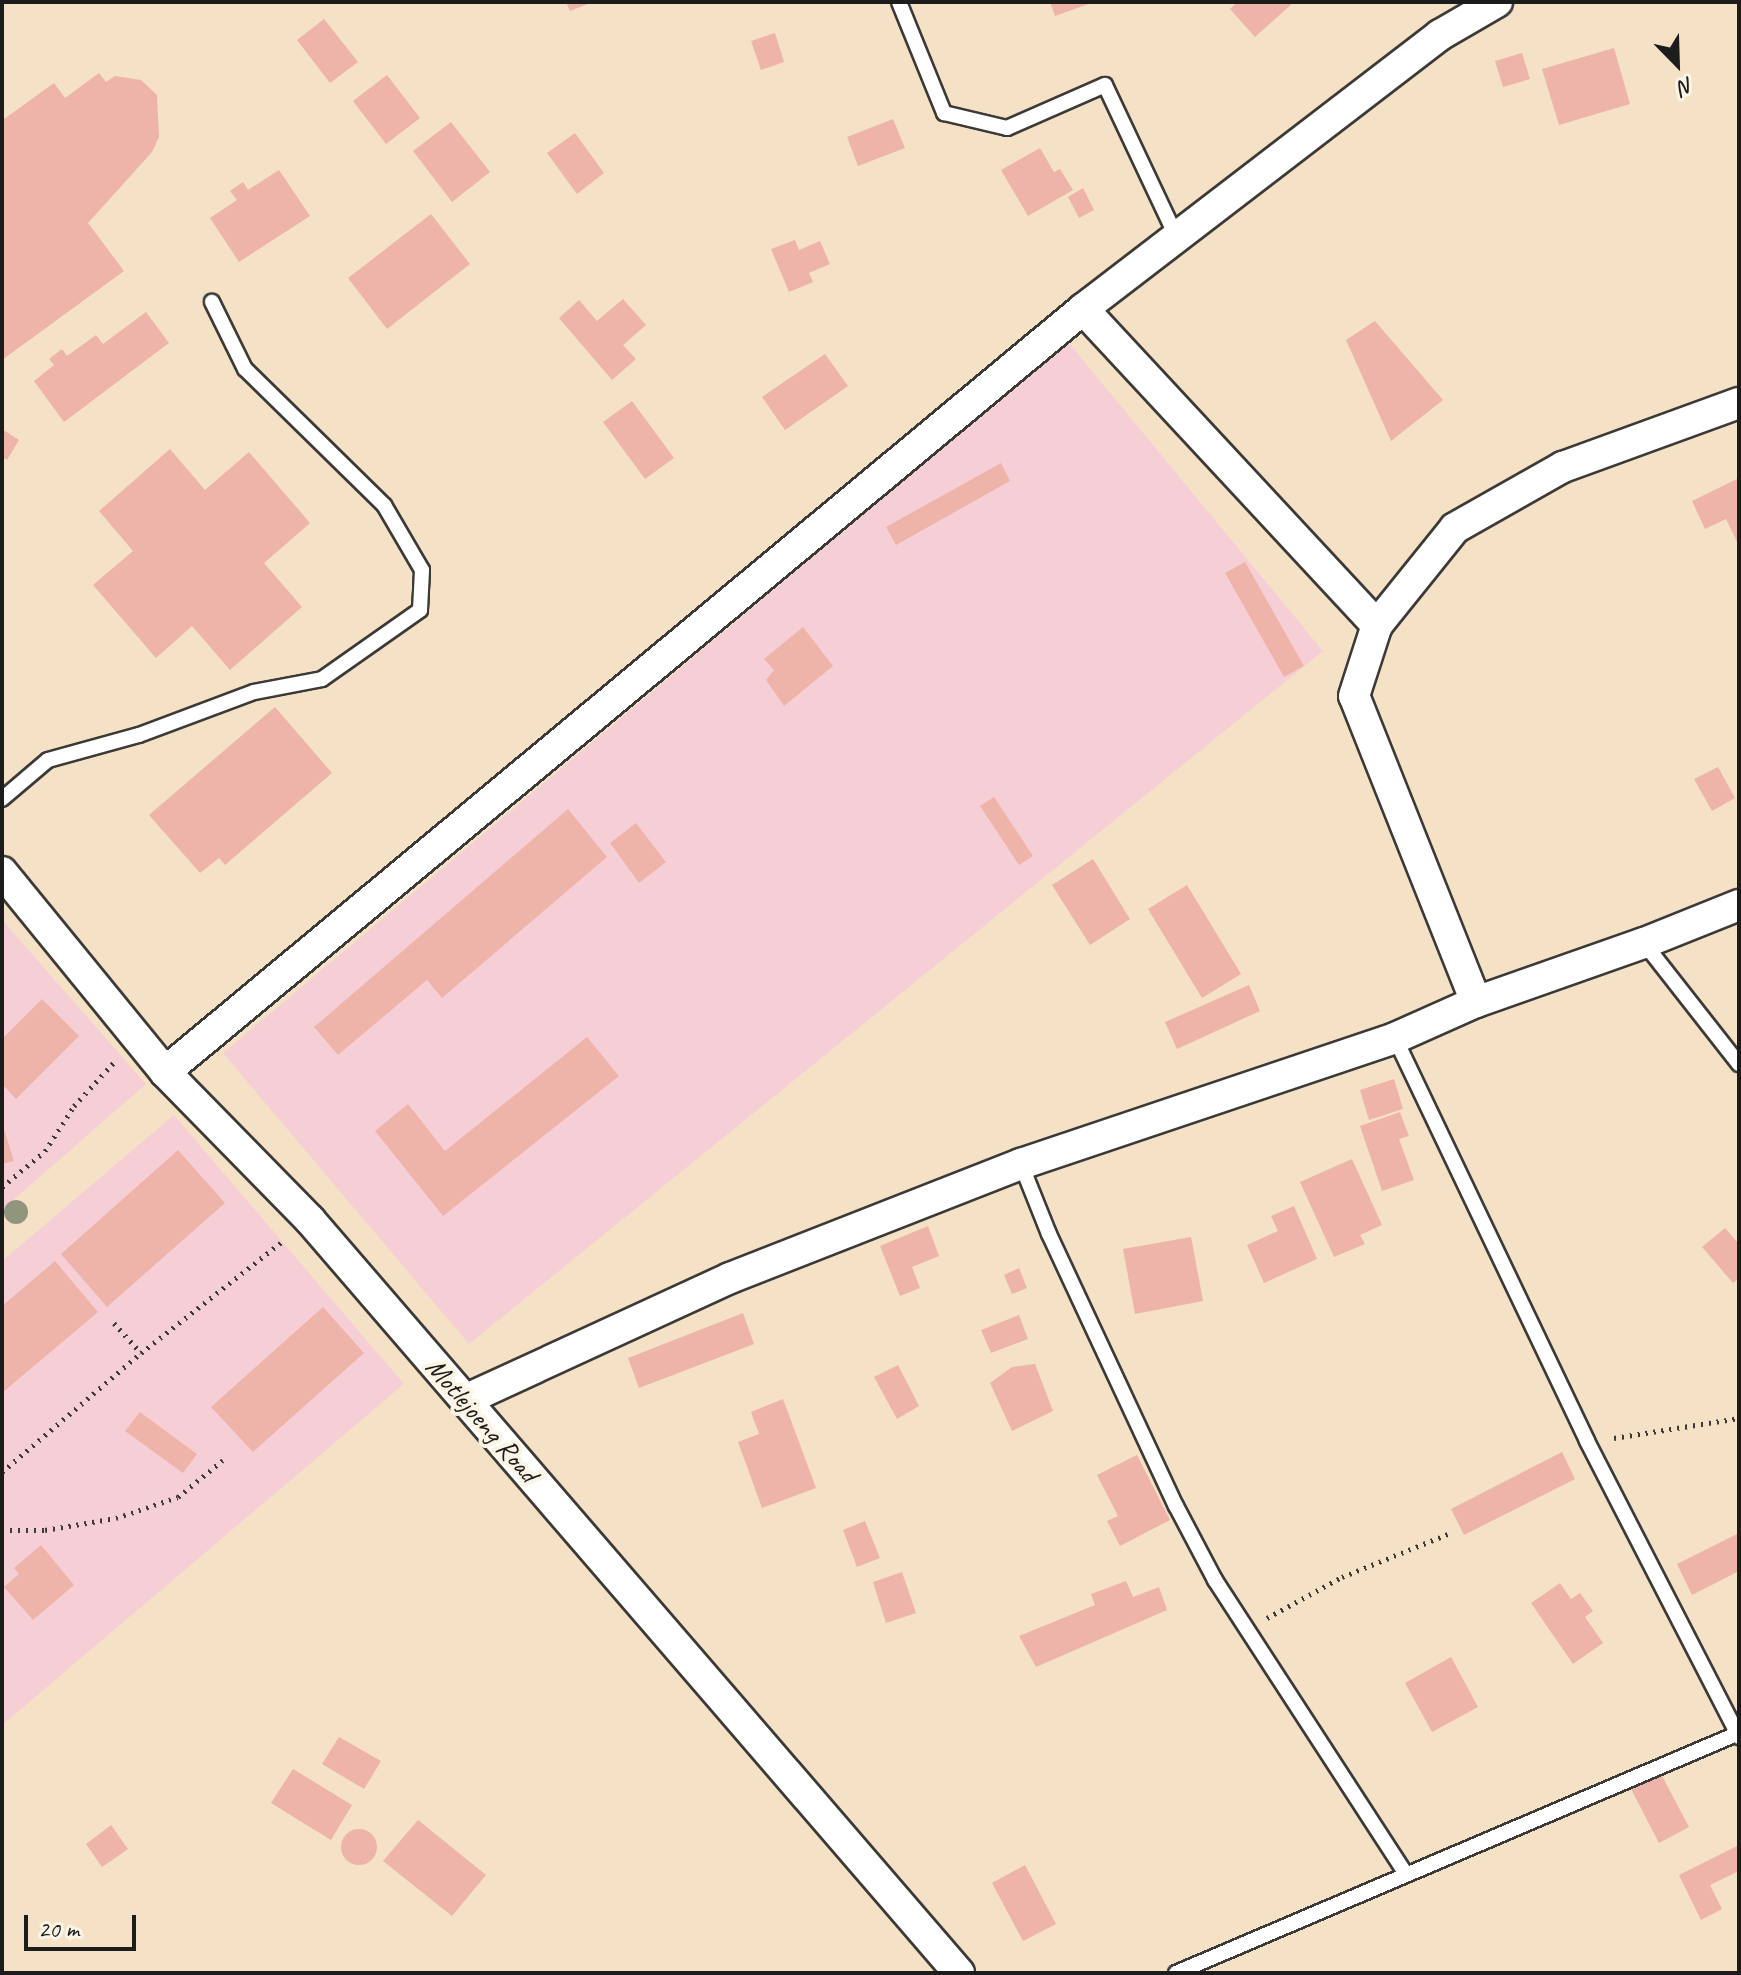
<!DOCTYPE html>
<html>
<head>
<meta charset="utf-8">
<style>
	body { margin:0 }
	#map { position:relative; width:1741px; height:1975px; overflow:hidden; background:#f4e1c6; font-family:Caveat,sans-serif }
	div>[style] { position:absolute }
	.built>* { inset:0; background:#f6cfd6 }
	.building>* { inset:0; background:#eeb4a9 }
	.round { border-radius:50% }
	.path>* { height:5px; margin-top:-2.5px; transform-origin:0; background:repeating-linear-gradient(90deg,#3c3a36 0 2px,transparent 0 8px) }
	.roads { filter:drop-shadow(2px 0 #3c3a36) drop-shadow(-2px 0 #3c3a36) drop-shadow(0 2px #3c3a36) drop-shadow(0 -2px #3c3a36) }
	.service>* { height:14px; margin:-7px; padding:0 7px; transform-origin:7px; border-radius:7px; background:#fff }
	.minor>* { height:30px; margin:-15px; padding:0 15px; transform-origin:15px; border-radius:15px; background:#fff }
	.trees>* { width:24px; height:24px; margin:-12px; border-radius:50%; background:#90967c }
	span { translate:-50% -50%; white-space:nowrap; text-align:center; line-height:1.15; -webkit-text-stroke:8px #fcf5e5; paint-order:stroke }
	.street-label { font-size:28px; color:#1c1c1c }
	.frame { position:absolute; inset:0; border:4px solid #1c1c1c; pointer-events:none }
	.north { position:absolute; left:1637px; top:24px; width:80px; height:80px; -webkit-text-stroke:6px #fcf5e5; paint-order:stroke; rotate:157deg; font-size:22px; font-weight:700; line-height:32px; text-align:center; color:#1c1c1c }
	.north::after { content:''; display:block; margin:auto; width:28px; height:36px; background:#1c1c1c; clip-path:polygon(50% 0,100% 100%,50% 72%,0 100%) }
	.scale { position:absolute; left:24px; top:1915px; width:112px; height:36px; box-sizing:border-box; border:4px solid #1c1c1c; border-top:0; padding-left:10px; font-size:24px; line-height:28px; white-space:nowrap; color:#1c1c1c; -webkit-text-stroke:6px #fcf5e5; paint-order:stroke }
</style>
</head>
<body>
<div id="map">
	<div class="built">
		<div style="clip-path:polygon(1068px 342px,1323px 651px,469px 1344px,223px 1053px)"></div>
		<div style="clip-path:polygon(2px 920px,146px 1084px,2px 1210px)"></div>
		<div style="clip-path:polygon(174px 1115px,404px 1384px,2px 1725px,2px 1261px)"></div>
	</div>
	<div class="building">
		<div style="clip-path:polygon(566px 2px,593px 2px,570px 11px)"></div>
		<div style="clip-path:polygon(1050px 2px,1094px 2px,1055px 16px)"></div>
		<div style="clip-path:polygon(1237px 2px,1294px 2px,1255px 37px,1230px 9px)"></div>
		<div style="clip-path:polygon(324px 19px,358px 62px,330px 83px,297px 40px)"></div>
		<div style="clip-path:polygon(775px 33px,784px 62px,761px 70px,751px 41px)"></div>
		<div style="clip-path:polygon(1614px 48px,1630px 104px,1559px 125px,1542px 69px)"></div>
		<div style="clip-path:polygon(1522px 53px,1530px 79px,1503px 87px,1495px 61px)"></div>
		<div style="clip-path:polygon(99px 73px,106px 82px,115px 76px,141px 80px,157px 95px,159px 137px,152px 152px,88px 223px,124px 271px,2px 360px,2px 116px,4px 119px,54px 83px,65px 98px)"></div>
		<div style="clip-path:polygon(387px 75px,420px 118px,386px 144px,353px 101px)"></div>
		<div style="clip-path:polygon(893px 119px,905px 148px,858px 166px,847px 137px)"></div>
		<div style="clip-path:polygon(451px 122px,490px 172px,452px 202px,413px 151px)"></div>
		<div style="clip-path:polygon(575px 133px,604px 173px,577px 194px,547px 153px)"></div>
		<div style="clip-path:polygon(1040px 148px,1054px 172px,1060px 169px,1073px 190px,1028px 216px,1001px 170px)"></div>
		<div style="clip-path:polygon(279px 170px,310px 216px,239px 262px,210px 218px,237px 200px,230px 191px,243px 182px,248px 190px)"></div>
		<div style="clip-path:polygon(1083px 188px,1094px 210px,1079px 218px,1068px 197px)"></div>
		<div style="clip-path:polygon(431px 214px,470px 264px,387px 329px,348px 278px)"></div>
		<div style="clip-path:polygon(795px 240px,799px 250px,820px 241px,830px 264px,809px 273px,813px 282px,789px 292px,771px 249px)"></div>
		<div style="clip-path:polygon(623px 299px,646px 325px,623px 345px,636px 359px,612px 380px,559px 318px,579px 300px,597px 321px)"></div>
		<div style="clip-path:polygon(146px 312px,169px 343px,64px 422px,34px 381px,54px 365px,49px 359px,62px 349px,67px 356px,96px 335px,103px 344px)"></div>
		<div style="clip-path:polygon(1375px 321px,1443px 400px,1391px 441px,1346px 340px)"></div>
		<div style="clip-path:polygon(825px 354px,848px 386px,785px 430px,762px 397px)"></div>
		<div style="clip-path:polygon(632px 401px,674px 458px,645px 479px,603px 422px)"></div>
		<div style="clip-path:polygon(2px 429px,19px 440px,7px 460px,2px 457px)"></div>
		<div style="clip-path:polygon(170px 449px,205px 490px,249px 452px,310px 523px,264px 563px,302px 607px,230px 670px,192px 626px,156px 658px,93px 585px,133px 551px,99px 511px)"></div>
		<div style="clip-path:polygon(1001px 463px,1010px 481px,896px 545px,886px 527px)"></div>
		<div style="clip-path:polygon(1737px 479px,1739px 484px,1739px 546px,1726px 519px,1705px 529px,1692px 501px)"></div>
		<div style="clip-path:polygon(1245px 562px,1304px 666px,1284px 677px,1225px 573px)"></div>
		<div style="clip-path:polygon(803px 627px,833px 666px,784px 706px,766px 680px,774px 670px,764px 659px)"></div>
		<div style="clip-path:polygon(275px 707px,332px 773px,225px 865px,219px 858px,200px 873px,149px 815px)"></div>
		<div style="clip-path:polygon(1718px 767px,1735px 798px,1712px 811px,1694px 779px)"></div>
		<div style="clip-path:polygon(994px 797px,1033px 856px,1019px 865px,980px 806px)"></div>
		<div style="clip-path:polygon(568px 809px,607px 857px,442px 998px,427px 980px,338px 1055px,314px 1027px)"></div>
		<div style="clip-path:polygon(636px 823px,666px 862px,639px 883px,610px 843px)"></div>
		<div style="clip-path:polygon(1093px 859px,1130px 919px,1090px 945px,1052px 885px)"></div>
		<div style="clip-path:polygon(1187px 885px,1241px 974px,1202px 998px,1148px 909px)"></div>
		<div style="clip-path:polygon(1249px 985px,1260px 1011px,1177px 1049px,1165px 1022px)"></div>
		<div style="clip-path:polygon(42px 999px,79px 1036px,16px 1099px,2px 1084px,2px 1039px)"></div>
		<div style="clip-path:polygon(587px 1037px,619px 1076px,443px 1216px,375px 1131px,408px 1104px,445px 1151px)"></div>
		<div style="clip-path:polygon(1394px 1079px,1403px 1109px,1369px 1120px,1360px 1090px)"></div>
		<div style="clip-path:polygon(1400px 1112px,1409px 1136px,1399px 1139px,1414px 1180px,1382px 1191px,1360px 1126px)"></div>
		<div style="clip-path:polygon(2px 1123px,14px 1161px,2px 1164px)"></div>
		<div style="clip-path:polygon(178px 1150px,225px 1203px,107px 1307px,61px 1254px)"></div>
		<div style="clip-path:polygon(1352px 1159px,1382px 1225px,1360px 1235px,1365px 1244px,1334px 1257px,1300px 1182px)"></div>
		<div style="clip-path:polygon(1294px 1206px,1317px 1259px,1264px 1283px,1247px 1245px,1278px 1231px,1271px 1216px)"></div>
		<div style="clip-path:polygon(928px 1226px,939px 1256px,912px 1267px,920px 1288px,900px 1296px,880px 1246px)"></div>
		<div style="clip-path:polygon(1725px 1228px,1739px 1244px,1739px 1278px,1733px 1283px,1702px 1247px)"></div>
		<div style="clip-path:polygon(1191px 1237px,1203px 1301px,1135px 1314px,1123px 1249px)"></div>
		<div style="clip-path:polygon(55px 1261px,98px 1312px,2px 1393px,2px 1306px)"></div>
		<div style="clip-path:polygon(1019px 1268px,1027px 1288px,1012px 1294px,1004px 1275px)"></div>
		<div style="clip-path:polygon(323px 1307px,364px 1353px,253px 1452px,211px 1407px)"></div>
		<div style="clip-path:polygon(743px 1313px,754px 1344px,639px 1388px,628px 1358px)"></div>
		<div style="clip-path:polygon(1019px 1315px,1028px 1339px,991px 1353px,981px 1330px)"></div>
		<div style="clip-path:polygon(1035px 1364px,1053px 1411px,1012px 1431px,990px 1383px,1012px 1367px)"></div>
		<div style="clip-path:polygon(898px 1365px,919px 1406px,897px 1419px,874px 1377px)"></div>
		<div style="clip-path:polygon(783px 1399px,816px 1488px,762px 1508px,738px 1442px,759px 1434px,751px 1412px)"></div>
		<div style="clip-path:polygon(140px 1412px,197px 1454px,183px 1473px,125px 1431px)"></div>
		<div style="clip-path:polygon(1562px 1452px,1575px 1479px,1464px 1535px,1451px 1509px)"></div>
		<div style="clip-path:polygon(1137px 1455px,1170px 1520px,1120px 1546px,1107px 1521px,1118px 1516px,1097px 1475px)"></div>
		<div style="clip-path:polygon(865px 1521px,880px 1558px,857px 1567px,843px 1530px)"></div>
		<div style="clip-path:polygon(1739px 1533px,1739px 1571px,1692px 1595px,1677px 1564px)"></div>
		<div style="clip-path:polygon(41px 1545px,74px 1585px,33px 1620px,4px 1587px,19px 1574px,14px 1568px)"></div>
		<div style="clip-path:polygon(902px 1572px,916px 1613px,886px 1623px,873px 1582px)"></div>
		<div style="clip-path:polygon(1126px 1581px,1133px 1597px,1159px 1587px,1167px 1610px,1036px 1667px,1019px 1636px,1095px 1605px,1091px 1594px)"></div>
		<div style="clip-path:polygon(1560px 1583px,1571px 1599px,1580px 1593px,1593px 1611px,1585px 1617px,1603px 1643px,1573px 1664px,1531px 1603px)"></div>
		<div style="clip-path:polygon(1451px 1657px,1478px 1707px,1432px 1732px,1405px 1683px)"></div>
		<div style="clip-path:polygon(339px 1737px,381px 1761px,364px 1789px,322px 1764px)"></div>
		<div style="clip-path:polygon(293px 1769px,352px 1805px,331px 1840px,271px 1803px)"></div>
		<div style="clip-path:polygon(1660px 1772px,1689px 1827px,1659px 1843px,1630px 1787px)"></div>
		<div style="clip-path:polygon(418px 1820px,486px 1875px,452px 1916px,383px 1861px)"></div>
		<div style="clip-path:polygon(111px 1825px,128px 1849px,102px 1867px,86px 1844px)"></div>
		<div class="round" style="left:341px;top:1829px;width:36px;height:36px"></div>
		<div style="clip-path:polygon(1739px 1845px,1739px 1871px,1710px 1885px,1722px 1909px,1701px 1920px,1679px 1875px)"></div>
		<div style="clip-path:polygon(1025px 1865px,1056px 1924px,1023px 1941px,992px 1883px)"></div>
	</div>
	<div class="path">
		<div style="left:2px;top:1187px;width:56px;rotate:-39.9deg"></div>
		<div style="left:45px;top:1151px;width:54px;rotate:-57.2deg"></div>
		<div style="left:74px;top:1106px;width:62px;rotate:-47.6deg"></div>
		<div style="left:114px;top:1323px;width:40px;rotate:48deg"></div>
		<div style="left:1614px;top:1438px;width:127px;rotate:-9.1deg"></div>
		<div style="left:2px;top:1472px;width:183px;rotate:-40.6deg"></div>
		<div style="left:141px;top:1353px;width:182px;rotate:-38.3deg"></div>
		<div style="left:2px;top:1530px;width:43px"></div>
		<div style="left:45px;top:1530px;width:72px;rotate:-9.6deg"></div>
		<div style="left:116px;top:1518px;width:65px;rotate:-18.7deg"></div>
		<div style="left:178px;top:1497px;width:58px;rotate:-39.4deg"></div>
		<div style="left:1267px;top:1618px;width:85px;rotate:-28.7deg"></div>
		<div style="left:1342px;top:1577px;width:114px;rotate:-22.1deg"></div>
	</div>
	<div class="roads">
		<div class="service">
			<div style="left:899px;top:2px;width:120px;rotate:67.9deg"></div>
			<div style="left:944px;top:113px;width:65px;rotate:13.4deg"></div>
			<div style="left:1007px;top:128px;width:107px;rotate:-23.7deg"></div>
			<div style="left:1105px;top:85px;width:169px;rotate:64.8deg"></div>
			<div style="left:2px;top:799px;width:60px;rotate:-40.3deg"></div>
			<div style="left:48px;top:760px;width:94px;rotate:-15.4deg"></div>
			<div style="left:139px;top:735px;width:123px;rotate:-20.5deg"></div>
			<div style="left:254px;top:692px;width:69px;rotate:-10.8deg"></div>
			<div style="left:322px;top:679px;width:120px;rotate:-35.1deg"></div>
			<div style="left:420px;top:610px;width:40px;rotate:-87.1deg"></div>
			<div style="left:422px;top:570px;width:75px;rotate:-120.3deg"></div>
			<div style="left:384px;top:505px;width:194px;rotate:-135.6deg"></div>
			<div style="left:245px;top:369px;width:75px;rotate:-116.2deg"></div>
			<div style="left:1644px;top:943px;width:154px;rotate:51.9deg"></div>
			<div style="left:1395px;top:1038px;width:446px;rotate:64.5deg"></div>
			<div style="left:1587px;top:1441px;width:333px;rotate:62.8deg"></div>
			<div style="left:1021px;top:1164px;width:75px;rotate:68.2deg"></div>
			<div style="left:1049px;top:1234px;width:300px;rotate:65deg"></div>
			<div style="left:1176px;top:1506px;width:84px;rotate:62.2deg"></div>
			<div style="left:1215px;top:1580px;width:351px;rotate:57deg"></div>
			<div style="left:1176px;top:1973px;width:612px;rotate:-23.09deg"></div>
		</div>
		<div class="minor">
			<div style="left:1083px;top:309px;width:432px;rotate:47.1deg"></div>
			<div style="left:2px;top:872px;width:258px;rotate:50.8deg"></div>
			<div style="left:165px;top:1072px;width:207px;rotate:45.6deg"></div>
			<div style="left:310px;top:1220px;width:994px;rotate:49.24deg"></div>
			<div style="left:1476px;top:1002px;width:329px;rotate:-111.7deg"></div>
			<div style="left:1354px;top:696px;width:75px;rotate:-72.1deg"></div>
			<div style="left:1377px;top:625px;width:124px;rotate:-51.2deg"></div>
			<div style="left:1455px;top:528px;width:124px;rotate:-29.5deg"></div>
			<div style="left:1563px;top:467px;width:187px;rotate:-20deg"></div>
			<div style="left:165px;top:1072px;width:1194px;rotate:-39.73deg"></div>
			<div style="left:1083px;top:309px;width:450px;rotate:-37.5deg"></div>
			<div style="left:1440px;top:35px;width:66px;rotate:-30.1deg"></div>
			<div style="left:465px;top:1400px;width:292px;rotate:-24.7deg"></div>
			<div style="left:730px;top:1278px;width:313px;rotate:-21.4deg"></div>
			<div style="left:1021px;top:1164px;width:395px;rotate:-18.6deg"></div>
			<div style="left:1395px;top:1038px;width:89px;rotate:-24deg"></div>
			<div style="left:1476px;top:1002px;width:178px;rotate:-19.4deg"></div>
			<div style="left:1644px;top:943px;width:102px;rotate:-21.8deg"></div>
		</div>
	</div>
	<div class="trees">
		<div style="left:16px;top:1212px"></div>
	</div>
	<div class="street-label">
		<span style="left:482px;top:1420px;rotate:49deg">Motlejoeng Road</span>
	</div>
	<div class="frame"></div>
	<div class="north">N</div>
	<div class="scale">20 m</div>
</div>
</body>
</html>
